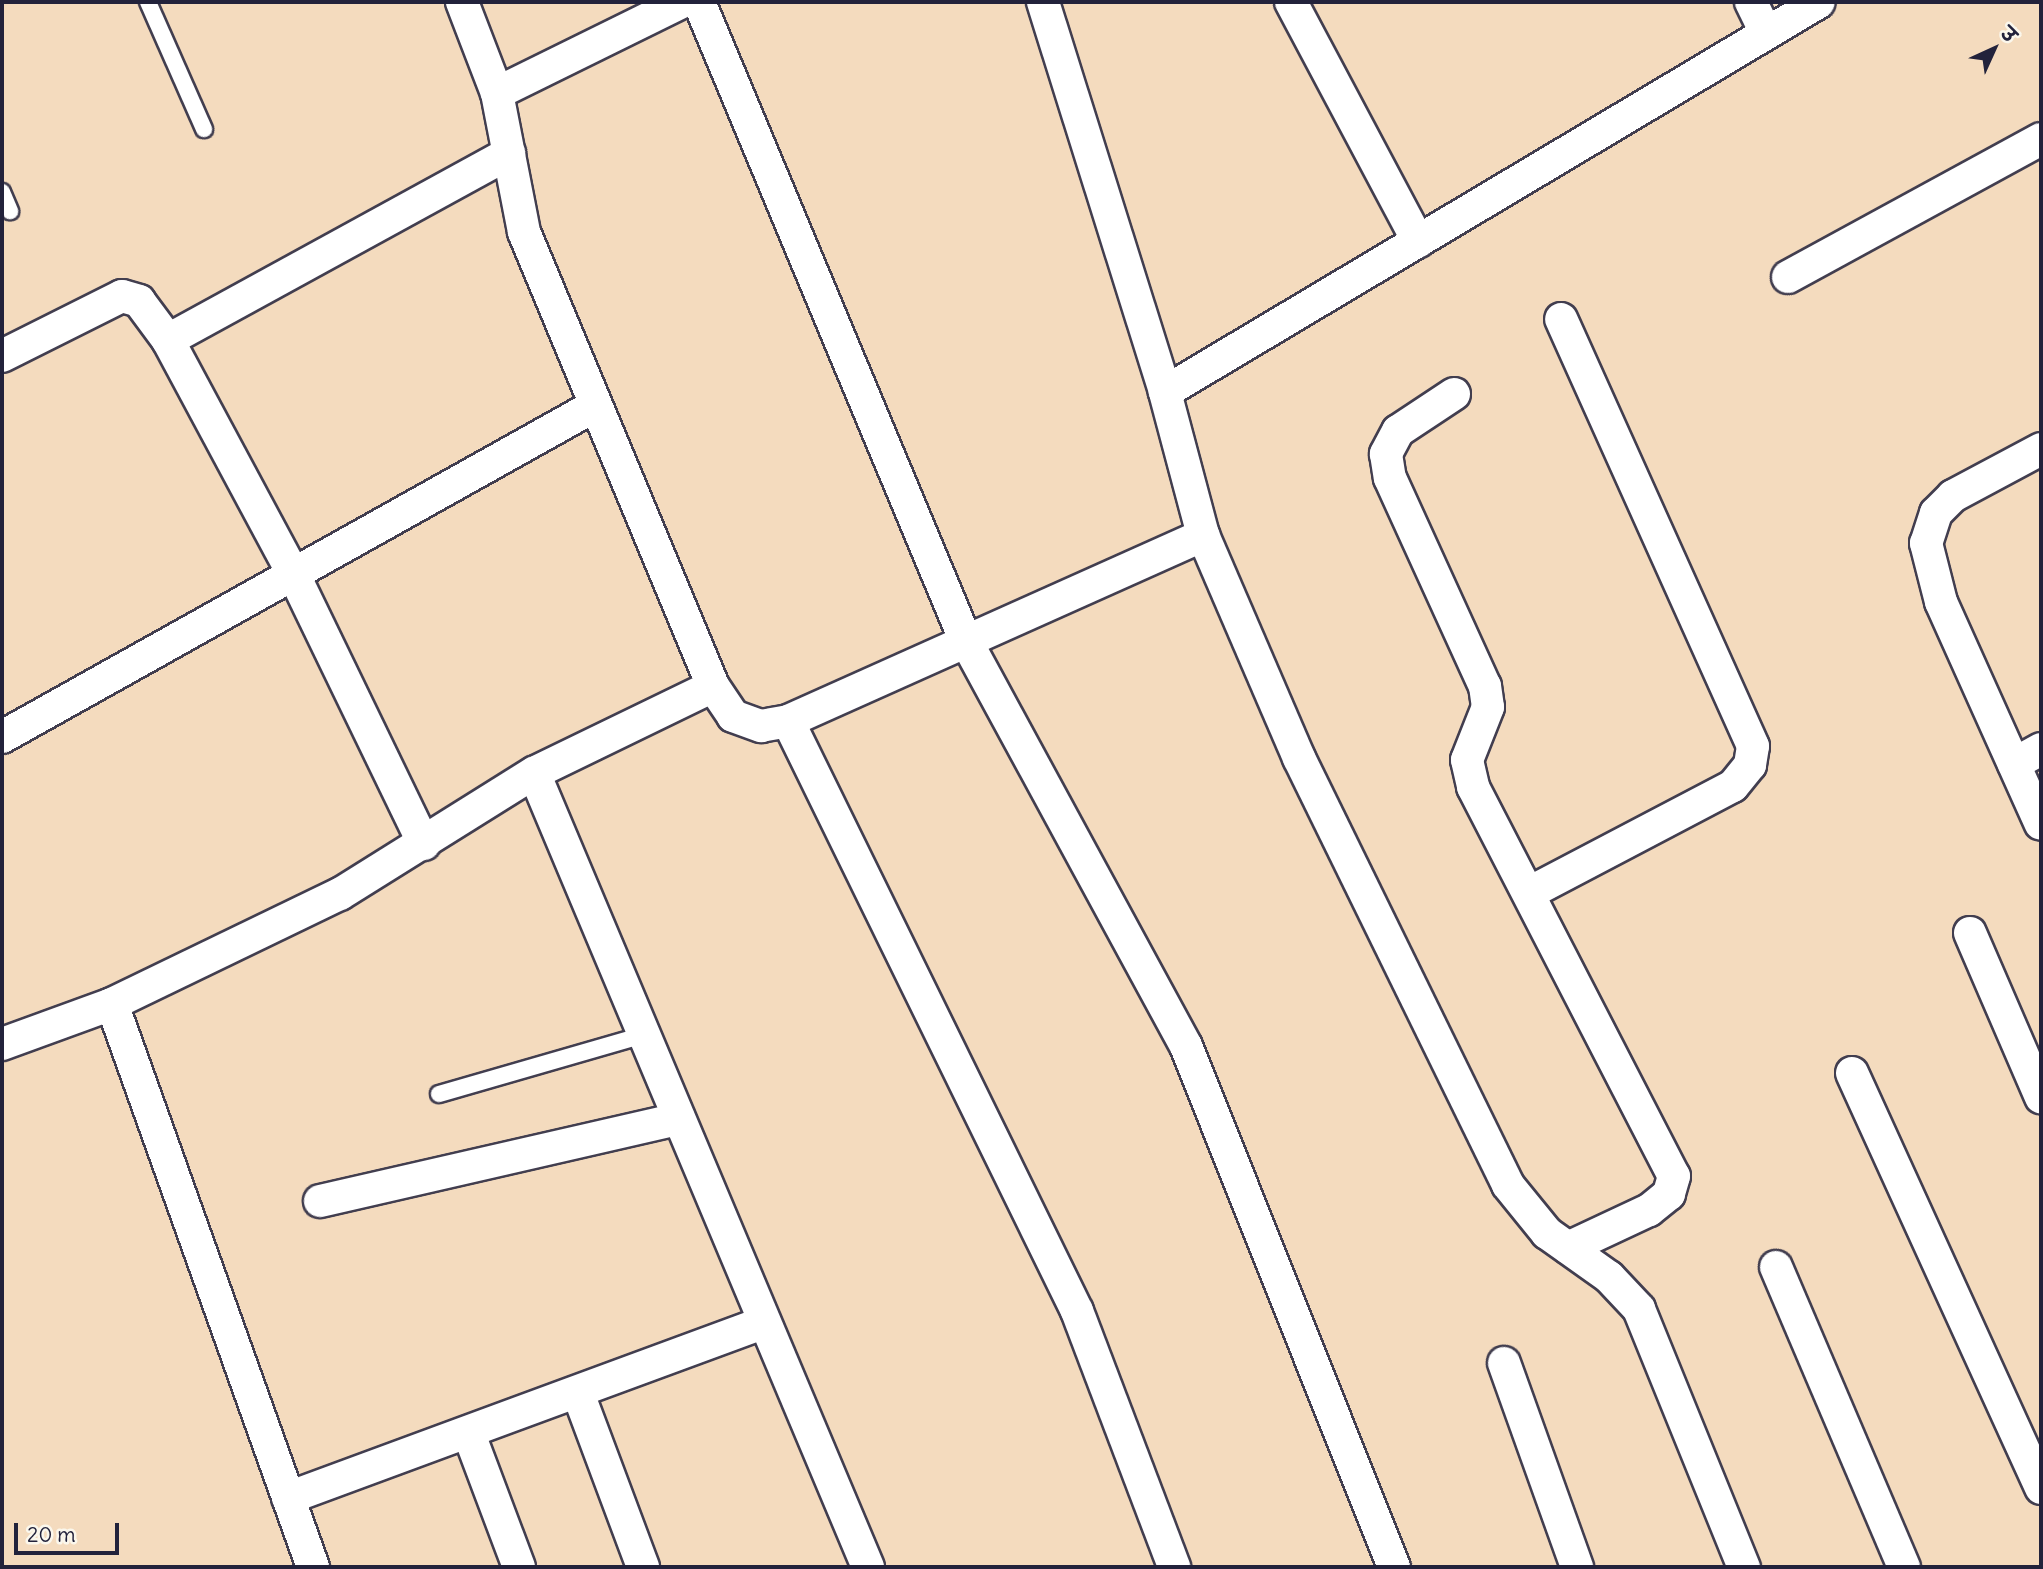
<!DOCTYPE html>
<html>
<head>
<meta charset="utf-8">
<style>
	body { margin:0 }
	#map { position:relative; width:2043px; height:1569px; overflow:hidden; background:#f4dbbe; font-family:Delius,"Playpen Sans Deva",sans-serif }
	div>[style] { position:absolute }
	.roads { filter:drop-shadow(2px 0 #423e4f) drop-shadow(-2px 0 #423e4f) drop-shadow(0 2px #423e4f) drop-shadow(0 -2px #423e4f) }
	.service>* { height:16px; margin:-8px; padding:0 8px; transform-origin:8px; border-radius:8px; background:#fff }
	.minor>* { height:32px; margin:-16px; padding:0 16px; transform-origin:16px; border-radius:16px; background:#fff }
	span { translate:-50% -50%; white-space:nowrap; text-align:center; line-height:1.15; -webkit-text-stroke:5px #fbf7ec; paint-order:stroke }
	.frame { position:absolute; inset:0; border:4px solid #22223b; pointer-events:none }
	.north { position:absolute; left:1959px; top:14px; width:70px; height:70px; -webkit-text-stroke:5px #fbf7ec; paint-order:stroke; rotate:45deg; font-size:19px; font-weight:700; line-height:28px; text-align:center; color:#22223b }
	.north::after { content:''; display:block; margin:auto; width:24px; height:32px; background:#22223b; clip-path:polygon(50% 0,100% 100%,50% 72%,0 100%) }
	.scale { position:absolute; left:14px; top:1523px; width:105px; height:32px; box-sizing:border-box; border:4px solid #22223b; border-top:0; padding-left:9px; font-size:21px; line-height:24px; white-space:nowrap; color:#22223b; -webkit-text-stroke:5px #fbf7ec; paint-order:stroke }
</style>
</head>
<body>
<div id="map">
	<div class="roads">
		<div class="service">
			<div style="left:148px;top:2px;width:139px;rotate:66.2deg"></div>
			<div style="left:2px;top:192px;width:21px;rotate:67deg"></div>
			<div style="left:439px;top:1094px;width:213px;rotate:-16.1deg"></div>
		</div>
		<div class="minor">
			<div style="left:462px;top:2px;width:97px;rotate:69deg"></div>
			<div style="left:497px;top:93px;width:142px;rotate:79deg"></div>
			<div style="left:524px;top:232px;width:492px;rotate:67.4deg"></div>
			<div style="left:699px;top:2px;width:690px;rotate:67.34deg"></div>
			<div style="left:965px;top:639px;width:463px;rotate:61.5deg"></div>
			<div style="left:1186px;top:1046px;width:561px;rotate:68.24deg"></div>
			<div style="left:1043px;top:2px;width:409px;rotate:72.6deg"></div>
			<div style="left:1291px;top:2px;width:271px;rotate:62deg"></div>
			<div style="left:1751px;top:2px;width:34px;rotate:64deg"></div>
			<div style="left:497px;top:93px;width:206px;rotate:-26.2deg"></div>
			<div style="left:1788px;top:277px;width:288px;rotate:-28.6deg"></div>
			<div style="left:2px;top:356px;width:134px;rotate:-26.6deg"></div>
			<div style="left:122px;top:296px;width:18px;rotate:16deg"></div>
			<div style="left:139px;top:301px;width:49px;rotate:53.4deg"></div>
			<div style="left:1454px;top:394px;width:67px;rotate:146.5deg"></div>
			<div style="left:1398px;top:431px;width:26px;rotate:118deg"></div>
			<div style="left:1386px;top:454px;width:24px;rotate:81deg"></div>
			<div style="left:1390px;top:478px;width:229px;rotate:65.5deg"></div>
			<div style="left:1485px;top:686px;width:21px;rotate:82deg"></div>
			<div style="left:1488px;top:707px;width:57px;rotate:111.6deg"></div>
			<div style="left:1467px;top:760px;width:28px;rotate:77deg"></div>
			<div style="left:1473px;top:787px;width:438px;rotate:62.7deg"></div>
			<div style="left:1674px;top:1176px;width:19px;rotate:106deg"></div>
			<div style="left:1669px;top:1194px;width:26px;rotate:141deg"></div>
			<div style="left:1649px;top:1210px;width:89px;rotate:154.9deg"></div>
			<div style="left:2041px;top:449px;width:100px;rotate:151.9deg"></div>
			<div style="left:1953px;top:496px;width:24px;rotate:135deg"></div>
			<div style="left:1936px;top:513px;width:32px;rotate:108deg"></div>
			<div style="left:1926px;top:543px;width:61px;rotate:75.7deg"></div>
			<div style="left:1941px;top:602px;width:243px;rotate:65.8deg"></div>
			<div style="left:1203px;top:535px;width:243px;rotate:66.7deg"></div>
			<div style="left:1299px;top:758px;width:475px;rotate:63.9deg"></div>
			<div style="left:1508px;top:1185px;width:62px;rotate:50.9deg"></div>
			<div style="left:1547px;top:1233px;width:76px;rotate:35.4deg"></div>
			<div style="left:1609px;top:1277px;width:44px;rotate:46.8deg"></div>
			<div style="left:1639px;top:1309px;width:279px;rotate:67.9deg"></div>
			<div style="left:788px;top:721px;width:657px;rotate:63.9deg"></div>
			<div style="left:1077px;top:1311px;width:274px;rotate:69.2deg"></div>
			<div style="left:2px;top:737px;width:680px;rotate:-29.2deg"></div>
			<div style="left:2014px;top:764px;width:31px;rotate:-29deg"></div>
			<div style="left:424px;top:844px;width:297px;rotate:-115.8deg"></div>
			<div style="left:295px;top:577px;width:269px;rotate:-118.2deg"></div>
			<div style="left:168px;top:340px;width:389px;rotate:-28.7deg"></div>
			<div style="left:1529px;top:893px;width:230px;rotate:-27.7deg"></div>
			<div style="left:1733px;top:786px;width:27px;rotate:-51deg"></div>
			<div style="left:1750px;top:765px;width:19px;rotate:-81deg"></div>
			<div style="left:1753px;top:746px;width:468px;rotate:-114.2deg"></div>
			<div style="left:1970px;top:933px;width:179px;rotate:66.6deg"></div>
			<div style="left:112px;top:1004px;width:253px;rotate:-25.8deg"></div>
			<div style="left:340px;top:894px;width:229px;rotate:-32deg"></div>
			<div style="left:2px;top:1044px;width:117px;rotate:-20deg"></div>
			<div style="left:112px;top:1004px;width:598px;rotate:70.35deg"></div>
			<div style="left:1852px;top:1073px;width:456px;rotate:65.5deg"></div>
			<div style="left:320px;top:1201px;width:368px;rotate:-12.9deg"></div>
			<div style="left:1776px;top:1267px;width:326px;rotate:66.9deg"></div>
			<div style="left:1504px;top:1363px;width:217px;rotate:70.3deg"></div>
			<div style="left:578px;top:1393px;width:186px;rotate:69.5deg"></div>
			<div style="left:469px;top:1434px;width:142px;rotate:69.4deg"></div>
			<div style="left:288px;top:1498px;width:508px;rotate:-20.25deg"></div>
			<div style="left:868px;top:1567px;width:861px;rotate:-112.81deg"></div>
			<div style="left:534px;top:773px;width:199px;rotate:-25.9deg"></div>
			<div style="left:713px;top:686px;width:36px;rotate:56deg"></div>
			<div style="left:733px;top:716px;width:30px;rotate:20deg"></div>
			<div style="left:761px;top:726px;width:27px;rotate:-10deg"></div>
			<div style="left:788px;top:721px;width:455px;rotate:-24.1deg"></div>
			<div style="left:1203px;top:535px;width:148px;rotate:-104.9deg"></div>
			<div style="left:1165px;top:392px;width:761px;rotate:-30.81deg"></div>
		</div>
	</div>
	<div class="frame"></div>
	<div class="north">उ</div>
	<div class="scale">20 m</div>
</div>
</body>
</html>
